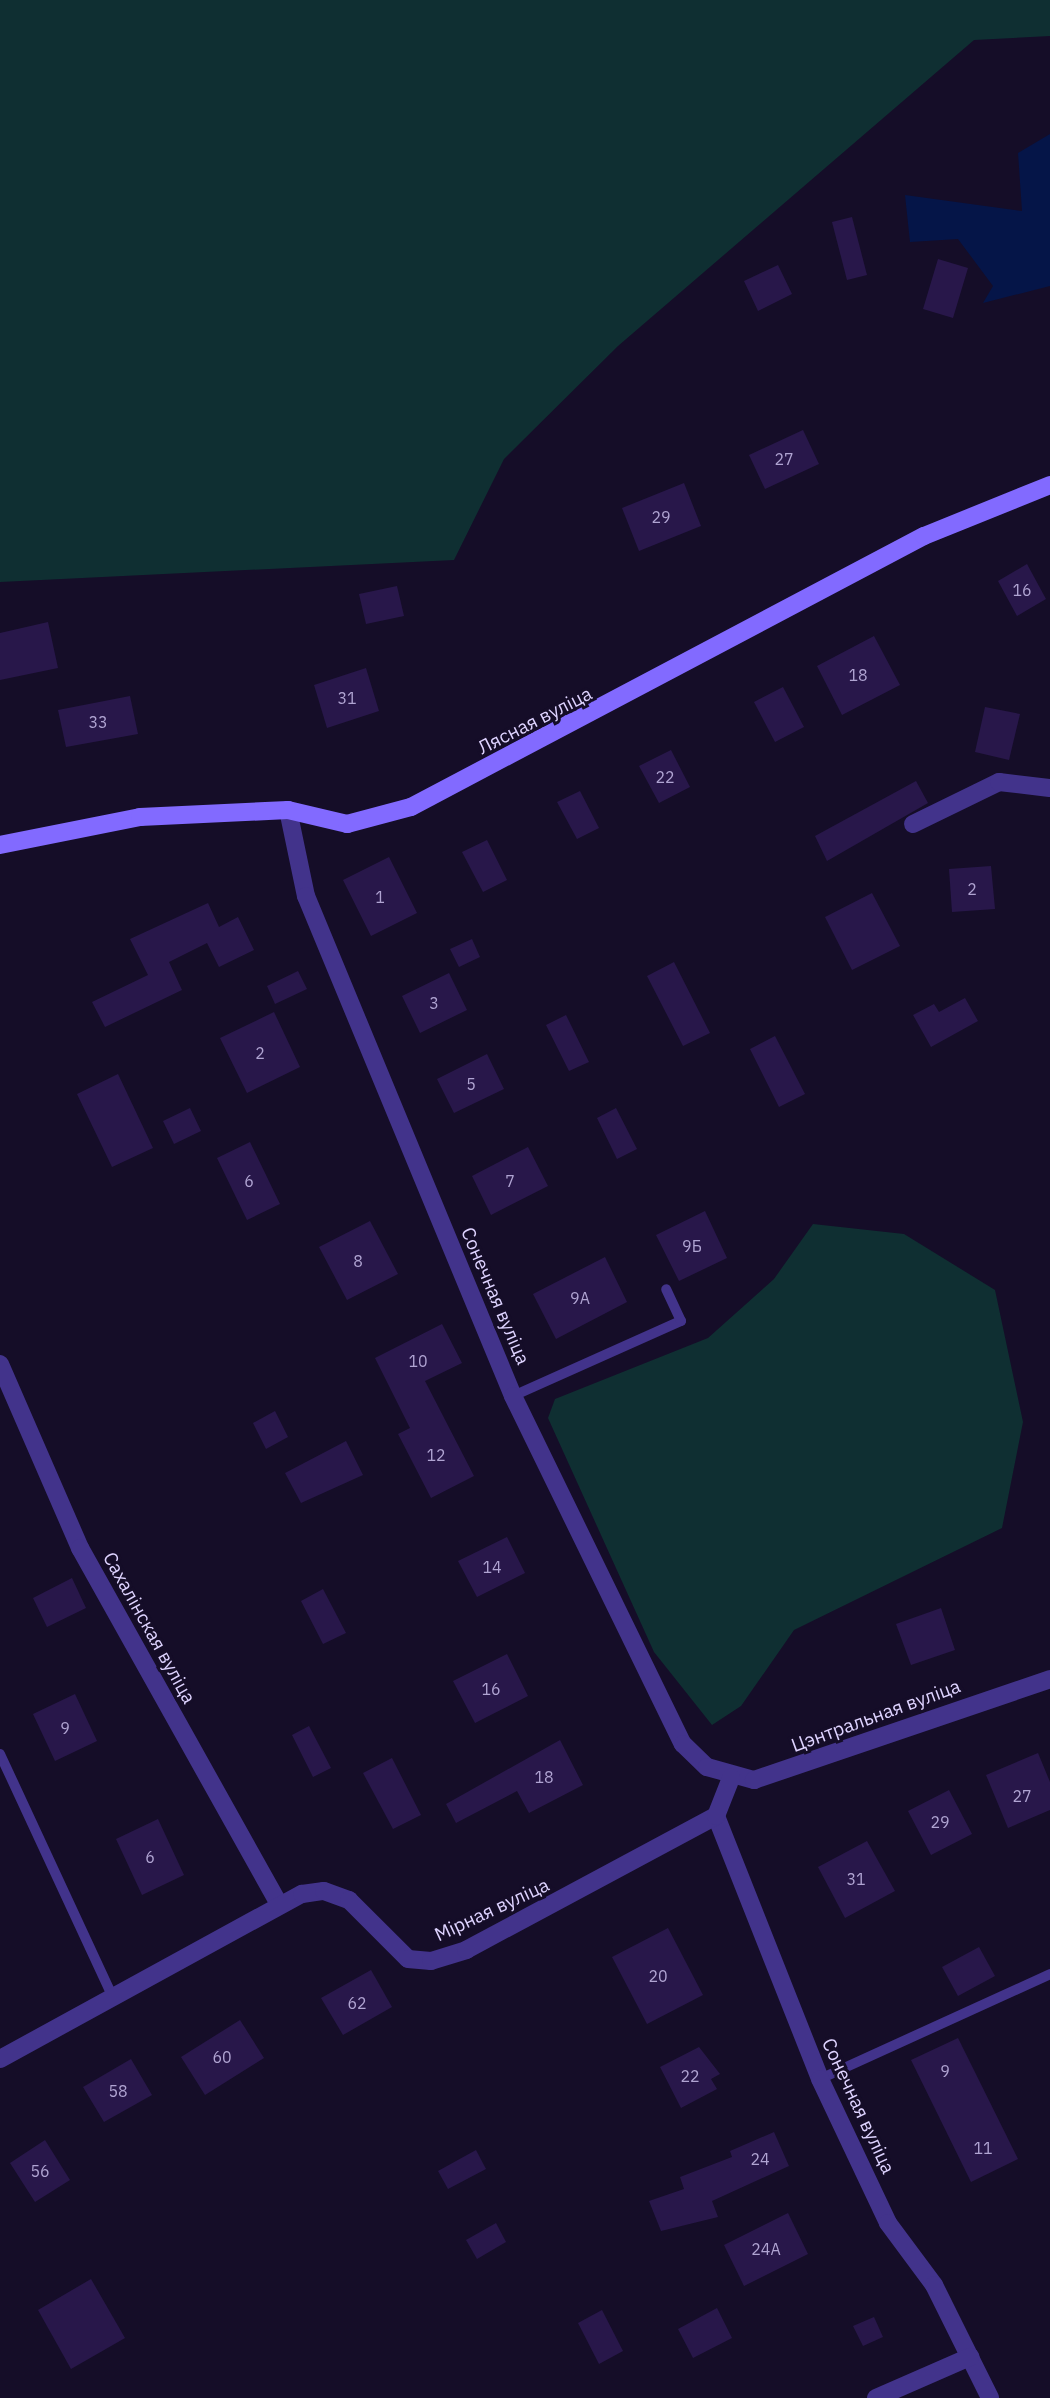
<!DOCTYPE html>
<html>
<head>
<meta charset="utf-8">
<style>
	body { margin:0 }
	#map { position:relative; width:1050px; height:2398px; overflow:hidden; background:#150d28; font-family:"IBM Plex Sans",sans-serif }
	div>[style] { position:absolute }
	.green>* { inset:0; background:#0f2f32 }
	.water>* { inset:0; background:#051548 }
	.building>* { inset:0; background:#28174a }
	.service>* { height:10px; margin:-5px; padding:0 5px; transform-origin:5px; border-radius:5px; background:#42338b }
	.minor>* { height:18px; margin:-9px; padding:0 9px; transform-origin:9px; border-radius:9px; background:#42338b }
	.tertiary>* { height:18px; margin:-9px; padding:0 9px; transform-origin:9px; border-radius:9px; background:#42338b }
	.secondary>* { height:18px; margin:-9px; padding:0 9px; transform-origin:9px; border-radius:9px; background:#826aff }
	span { translate:-50% -50%; white-space:nowrap; text-align:center; line-height:1.15; -webkit-text-stroke:6px #150d28; paint-order:stroke }
	.number-label { font-size:16px; color:#b0a4d2 }
	.number-label span { -webkit-text-stroke-width:0 }
	.street-label { font-size:19px; color:#ded3ff }
</style>
</head>
<body>
<div id="map">
	<div class="green">
		<div style="clip-path:polygon(0 0,1050px 0,1050px 36px,974px 40px,618px 346px,504px 459px,454px 560px,0 582px)"></div>
		<div style="clip-path:polygon(813px 1224px,904px 1234px,995px 1290px,1023px 1422px,1002px 1528px,794px 1630px,741px 1706px,712px 1725px,654px 1652px,548px 1418px,555px 1399px,708px 1338px,774px 1279px)"></div>
	</div>
	<div class="water">
		<div style="clip-path:polygon(1050px 134px,1050px 286px,983px 303px,993px 286px,958px 239px,910px 242px,905px 195px,1022px 211px,1018px 153px)"></div>
	</div>
	<div class="building">
		<div style="clip-path:polygon(852px 217px,867px 275px,847px 280px,832px 222px)"></div>
		<div style="clip-path:polygon(938px 259px,968px 268px,953px 318px,923px 309px)"></div>
		<div style="clip-path:polygon(778px 265px,792px 294px,758px 311px,744px 281px)"></div>
		<div style="clip-path:polygon(803px 430px,819px 464px,765px 489px,749px 455px)"></div>
		<div style="clip-path:polygon(684px 483px,701px 526px,639px 551px,622px 508px)"></div>
		<div style="clip-path:polygon(1027px 564px,1046px 599px,1017px 616px,998px 581px)"></div>
		<div style="clip-path:polygon(397px 586px,404px 616px,366px 624px,359px 594px)"></div>
		<div style="clip-path:polygon(48px 622px,58px 668px,0 680px,0 633px)"></div>
		<div style="clip-path:polygon(874px 636px,900px 685px,842px 715px,817px 666px)"></div>
		<div style="clip-path:polygon(366px 668px,379px 711px,327px 728px,314px 685px)"></div>
		<div style="clip-path:polygon(783px 687px,804px 727px,775px 742px,754px 702px)"></div>
		<div style="clip-path:polygon(130px 696px,138px 734px,66px 747px,58px 710px)"></div>
		<div style="clip-path:polygon(985px 707px,1020px 714px,1009px 760px,975px 752px)"></div>
		<div style="clip-path:polygon(671px 750px,690px 787px,659px 803px,639px 766px)"></div>
		<div style="clip-path:polygon(916px 781px,928px 803px,827px 861px,815px 836px)"></div>
		<div style="clip-path:polygon(580px 791px,599px 828px,577px 839px,557px 802px)"></div>
		<div style="clip-path:polygon(487px 840px,507px 880px,483px 892px,462px 852px)"></div>
		<div style="clip-path:polygon(389px 857px,417px 913px,371px 936px,343px 880px)"></div>
		<div style="clip-path:polygon(991px 866px,995px 909px,952px 912px,949px 869px)"></div>
		<div style="clip-path:polygon(872px 893px,900px 946px,852px 970px,825px 917px)"></div>
		<div style="clip-path:polygon(208px 903px,219px 927px,238px 917px,254px 950px,219px 967px,207px 943px,169px 962px,182px 990px,105px 1027px,92px 1002px,148px 975px,130px 939px)"></div>
		<div style="clip-path:polygon(472px 939px,480px 957px,459px 967px,450px 949px)"></div>
		<div style="clip-path:polygon(674px 962px,710px 1033px,683px 1046px,647px 976px)"></div>
		<div style="clip-path:polygon(298px 971px,307px 989px,275px 1004px,267px 986px)"></div>
		<div style="clip-path:polygon(449px 973px,467px 1010px,420px 1033px,402px 996px)"></div>
		<div style="clip-path:polygon(965px 998px,978px 1021px,931px 1047px,913px 1015px,934px 1004px,939px 1012px)"></div>
		<div style="clip-path:polygon(274px 1012px,300px 1067px,247px 1093px,220px 1038px)"></div>
		<div style="clip-path:polygon(566px 1015px,589px 1062px,569px 1071px,546px 1025px)"></div>
		<div style="clip-path:polygon(775px 1036px,805px 1094px,779px 1107px,750px 1049px)"></div>
		<div style="clip-path:polygon(487px 1054px,504px 1089px,454px 1113px,437px 1079px)"></div>
		<div style="clip-path:polygon(118px 1074px,153px 1148px,112px 1167px,77px 1094px)"></div>
		<div style="clip-path:polygon(190px 1108px,201px 1131px,174px 1144px,163px 1121px)"></div>
		<div style="clip-path:polygon(616px 1108px,637px 1149px,617px 1159px,597px 1118px)"></div>
		<div style="clip-path:polygon(250px 1142px,280px 1204px,247px 1220px,217px 1158px)"></div>
		<div style="clip-path:polygon(528px 1147px,548px 1186px,491px 1215px,472px 1176px)"></div>
		<div style="clip-path:polygon(705px 1211px,727px 1258px,679px 1281px,656px 1235px)"></div>
		<div style="clip-path:polygon(370px 1221px,398px 1274px,347px 1300px,319px 1247px)"></div>
		<div style="clip-path:polygon(605px 1257px,627px 1302px,556px 1339px,533px 1294px)"></div>
		<div style="clip-path:polygon(442px 1324px,462px 1363px,425px 1381px,474px 1476px,431px 1498px,398px 1434px,410px 1428px,375px 1358px)"></div>
		<div style="clip-path:polygon(275px 1411px,288px 1437px,266px 1449px,253px 1423px)"></div>
		<div style="clip-path:polygon(346px 1441px,363px 1475px,301px 1503px,285px 1473px)"></div>
		<div style="clip-path:polygon(507px 1537px,525px 1573px,477px 1597px,458px 1561px)"></div>
		<div style="clip-path:polygon(72px 1578px,86px 1608px,47px 1627px,33px 1598px)"></div>
		<div style="clip-path:polygon(323px 1589px,346px 1633px,323px 1644px,301px 1601px)"></div>
		<div style="clip-path:polygon(941px 1608px,955px 1650px,911px 1665px,896px 1624px)"></div>
		<div style="clip-path:polygon(507px 1654px,528px 1696px,475px 1723px,453px 1681px)"></div>
		<div style="clip-path:polygon(75px 1694px,97px 1741px,55px 1761px,33px 1714px)"></div>
		<div style="clip-path:polygon(309px 1726px,331px 1768px,313px 1777px,292px 1735px)"></div>
		<div style="clip-path:polygon(560px 1740px,583px 1785px,529px 1813px,517px 1791px,456px 1823px,446px 1804px)"></div>
		<div style="clip-path:polygon(1038px 1753px,1050px 1782px,1050px 1810px,1008px 1828px,986px 1775px)"></div>
		<div style="clip-path:polygon(392px 1758px,421px 1815px,393px 1829px,363px 1773px)"></div>
		<div style="clip-path:polygon(949px 1790px,972px 1834px,931px 1855px,908px 1811px)"></div>
		<div style="clip-path:polygon(158px 1819px,184px 1875px,142px 1895px,116px 1839px)"></div>
		<div style="clip-path:polygon(867px 1841px,895px 1891px,845px 1918px,818px 1867px)"></div>
		<div style="clip-path:polygon(668px 1928px,703px 1995px,647px 2024px,612px 1957px)"></div>
		<div style="clip-path:polygon(979px 1947px,995px 1976px,958px 1996px,942px 1967px)"></div>
		<div style="clip-path:polygon(371px 1970px,392px 2007px,343px 2035px,321px 1998px)"></div>
		<div style="clip-path:polygon(240px 2020px,264px 2058px,205px 2095px,181px 2057px)"></div>
		<div style="clip-path:polygon(958px 2038px,1018px 2159px,971px 2182px,911px 2060px)"></div>
		<div style="clip-path:polygon(699px 2047px,720px 2074px,711px 2079px,717px 2089px,681px 2108px,660px 2067px)"></div>
		<div style="clip-path:polygon(131px 2059px,152px 2095px,104px 2122px,83px 2087px)"></div>
		<div style="clip-path:polygon(774px 2132px,789px 2166px,712px 2201px,718px 2217px,661px 2231px,649px 2201px,684px 2189px,680px 2177px,732px 2157px,730px 2151px)"></div>
		<div style="clip-path:polygon(45px 2140px,70px 2180px,35px 2202px,10px 2163px)"></div>
		<div style="clip-path:polygon(476px 2150px,486px 2169px,448px 2189px,438px 2171px)"></div>
		<div style="clip-path:polygon(788px 2213px,808px 2254px,744px 2286px,724px 2245px)"></div>
		<div style="clip-path:polygon(496px 2223px,506px 2242px,477px 2259px,466px 2240px)"></div>
		<div style="clip-path:polygon(91px 2279px,125px 2338px,71px 2369px,38px 2310px)"></div>
		<div style="clip-path:polygon(717px 2308px,732px 2338px,693px 2358px,678px 2329px)"></div>
		<div style="clip-path:polygon(602px 2310px,623px 2351px,599px 2364px,578px 2323px)"></div>
		<div style="clip-path:polygon(874px 2317px,883px 2337px,863px 2346px,853px 2326px)"></div>
	</div>
	<div class="service">
		<div style="left:513px;top:1396px;width:184px;rotate:-24.1deg"></div>
		<div style="left:681px;top:1321px;width:35px;rotate:-115deg"></div>
		<div style="left:0;top:1754px;width:271px;rotate:65.1deg"></div>
		<div style="left:820px;top:2079px;width:253px;rotate:-24.5deg"></div>
	</div>
	<div class="minor">
		<div style="left:913px;top:824px;width:96px;rotate:-26deg"></div>
		<div style="left:999px;top:782px;width:51px;rotate:6.7deg"></div>
		<div style="left:0;top:1364px;width:201px;rotate:66.5deg"></div>
		<div style="left:80px;top:1548px;width:408px;rotate:60.8deg"></div>
		<div style="left:716px;top:1816px;width:283px;rotate:68.4deg"></div>
		<div style="left:820px;top:2079px;width:159px;rotate:64.7deg"></div>
		<div style="left:888px;top:2223px;width:77px;rotate:53.4deg"></div>
		<div style="left:934px;top:2285px;width:126px;rotate:63.6deg"></div>
		<div style="left:876px;top:2398px;width:103px;rotate:-23.6deg"></div>
	</div>
	<div class="tertiary">
		<div style="left:288px;top:810px;width:88px;rotate:78.2deg"></div>
		<div style="left:306px;top:896px;width:541px;rotate:67.51deg"></div>
		<div style="left:513px;top:1396px;width:387px;rotate:64deg"></div>
		<div style="left:683px;top:1744px;width:33px;rotate:44deg"></div>
		<div style="left:707px;top:1767px;width:49px;rotate:15.5deg"></div>
		<div style="left:754px;top:1780px;width:313px;rotate:-18.8deg"></div>
		<div style="left:0;top:2059px;width:344px;rotate:-28.7deg"></div>
		<div style="left:302px;top:1894px;width:22px;rotate:-8deg"></div>
		<div style="left:324px;top:1891px;width:27px;rotate:20deg"></div>
		<div style="left:349px;top:1900px;width:83px;rotate:45deg"></div>
		<div style="left:408px;top:1959px;width:23px;rotate:5deg"></div>
		<div style="left:431px;top:1961px;width:37px;rotate:-17deg"></div>
		<div style="left:466px;top:1950px;width:284px;rotate:-28.2deg"></div>
		<div style="left:716px;top:1816px;width:41px;rotate:-68.5deg"></div>
	</div>
	<div class="secondary">
		<div style="left:0;top:845px;width:143px;rotate:-11.3deg"></div>
		<div style="left:140px;top:817px;width:148px;rotate:-2.7deg"></div>
		<div style="left:288px;top:810px;width:61px;rotate:13.3deg"></div>
		<div style="left:347px;top:824px;width:66px;rotate:-14.9deg"></div>
		<div style="left:411px;top:807px;width:580px;rotate:-27.85deg"></div>
		<div style="left:924px;top:536px;width:136px;rotate:-22deg"></div>
	</div>
	<div class="number-label">
		<span style="left:784px;top:459px">27</span>
		<span style="left:661px;top:517px">29</span>
		<span style="left:1022px;top:590px">16</span>
		<span style="left:858px;top:675px">18</span>
		<span style="left:347px;top:698px">31</span>
		<span style="left:98px;top:722px">33</span>
		<span style="left:665px;top:777px">22</span>
		<span style="left:972px;top:889px">2</span>
		<span style="left:380px;top:897px">1</span>
		<span style="left:434px;top:1003px">3</span>
		<span style="left:260px;top:1053px">2</span>
		<span style="left:471px;top:1084px">5</span>
		<span style="left:249px;top:1181px">6</span>
		<span style="left:510px;top:1181px">7</span>
		<span style="left:692px;top:1246px">9Б</span>
		<span style="left:358px;top:1261px">8</span>
		<span style="left:580px;top:1298px">9А</span>
		<span style="left:418px;top:1361px">10</span>
		<span style="left:436px;top:1455px">12</span>
		<span style="left:492px;top:1567px">14</span>
		<span style="left:491px;top:1689px">16</span>
		<span style="left:65px;top:1728px">9</span>
		<span style="left:544px;top:1777px">18</span>
		<span style="left:1022px;top:1796px">27</span>
		<span style="left:940px;top:1822px">29</span>
		<span style="left:150px;top:1857px">6</span>
		<span style="left:856px;top:1879px">31</span>
		<span style="left:658px;top:1976px">20</span>
		<span style="left:357px;top:2003px">62</span>
		<span style="left:222px;top:2057px">60</span>
		<span style="left:945px;top:2071px">9</span>
		<span style="left:690px;top:2076px">22</span>
		<span style="left:118px;top:2091px">58</span>
		<span style="left:983px;top:2148px">11</span>
		<span style="left:760px;top:2159px">24</span>
		<span style="left:40px;top:2171px">56</span>
		<span style="left:766px;top:2249px">24А</span>
	</div>
	<div class="street-label">
		<span style="left:535px;top:721px;rotate:-27deg">Лясная вуліца</span>
		<span style="left:495px;top:1296px;rotate:67deg">Сонечная вуліца</span>
		<span style="left:149px;top:1628px;rotate:61deg">Сахалінская вуліца</span>
		<span style="left:876px;top:1716px;rotate:-20deg">Цэнтральная вуліца</span>
		<span style="left:492px;top:1910px;rotate:-25deg">Мірная вуліца</span>
		<span style="left:858px;top:2106px;rotate:65deg">Сонечная вуліца</span>
	</div>
</div>
</body>
</html>
